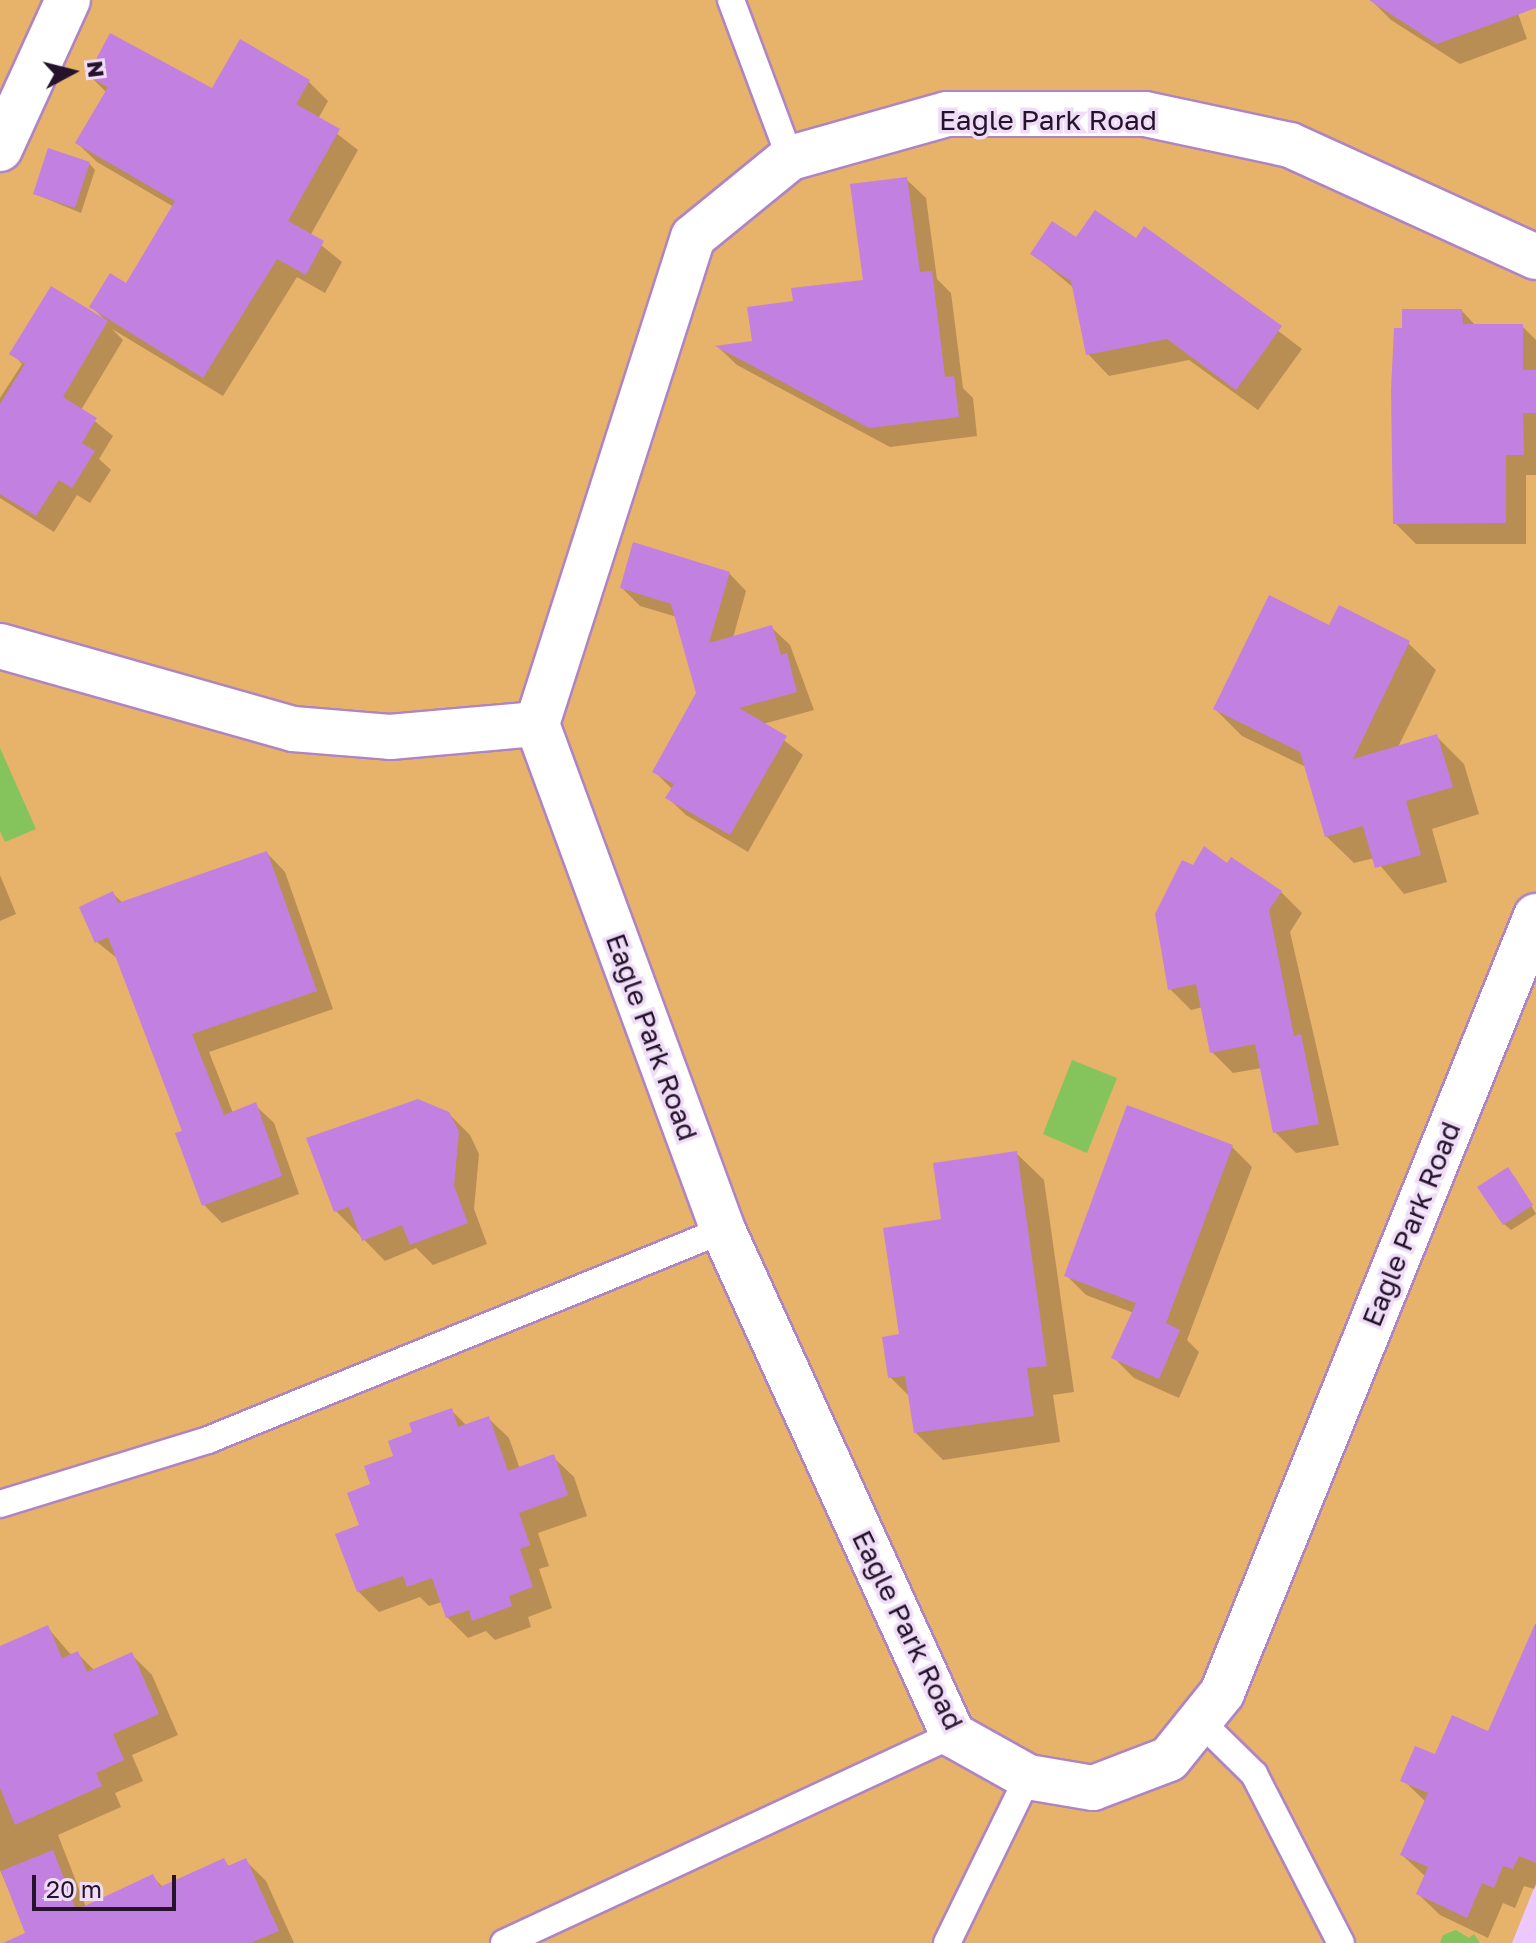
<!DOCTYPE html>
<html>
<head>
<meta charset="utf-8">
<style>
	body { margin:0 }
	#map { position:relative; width:1536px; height:1943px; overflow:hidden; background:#ecc8fe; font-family:"Golos Text",sans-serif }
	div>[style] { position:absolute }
	.green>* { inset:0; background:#e7b269 }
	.water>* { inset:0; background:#85c35c }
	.shadow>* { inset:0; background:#0003 }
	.building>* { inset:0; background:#c281e0 }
	.roads { filter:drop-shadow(2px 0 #af84c4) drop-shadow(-2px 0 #af84c4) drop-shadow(0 2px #af84c4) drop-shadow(0 -2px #af84c4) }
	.lane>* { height:26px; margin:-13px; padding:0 13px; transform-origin:13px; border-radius:13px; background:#fff }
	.street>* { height:44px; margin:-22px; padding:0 22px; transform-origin:22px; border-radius:22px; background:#fff }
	span { translate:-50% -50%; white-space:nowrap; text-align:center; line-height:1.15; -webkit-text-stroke:7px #efddf8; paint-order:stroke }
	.street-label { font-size:28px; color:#25132c }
	.north { position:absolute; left:32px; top:32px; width:80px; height:80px; -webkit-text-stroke:6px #efddf8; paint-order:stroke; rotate:83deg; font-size:22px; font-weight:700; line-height:32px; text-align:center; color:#25132c }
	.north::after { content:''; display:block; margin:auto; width:28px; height:36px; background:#25132c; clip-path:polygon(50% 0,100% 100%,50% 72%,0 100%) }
	.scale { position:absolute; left:32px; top:1875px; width:144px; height:36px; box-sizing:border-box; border:4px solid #25132c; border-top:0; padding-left:10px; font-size:24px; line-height:28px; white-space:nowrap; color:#25132c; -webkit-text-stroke:6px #efddf8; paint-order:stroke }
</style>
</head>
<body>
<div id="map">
	<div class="green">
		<div style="clip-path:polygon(0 0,1536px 0,1536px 1883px,1512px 1943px,0 1943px)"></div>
	</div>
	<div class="water">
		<div style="clip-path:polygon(0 748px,36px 829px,5px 842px,0 831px)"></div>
		<div style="clip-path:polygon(1072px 1060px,1117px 1078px,1087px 1153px,1043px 1134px)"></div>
		<div style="clip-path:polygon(1456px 1930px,1469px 1938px,1474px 1934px,1480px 1943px,1440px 1943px,1443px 1935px)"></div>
	</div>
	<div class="shadow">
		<div style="clip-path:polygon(1371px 0,1536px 0,1536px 1px,1516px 8px,1527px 39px,1460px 64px,1391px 20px)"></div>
		<div style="clip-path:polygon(90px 76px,213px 91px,308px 81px,328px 101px,318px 119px,358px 150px,310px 236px,342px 262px,325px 293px,297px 277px,223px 396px,112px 329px,123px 340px,81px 410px,113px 436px,99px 459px,111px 470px,90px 503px,77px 495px,54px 532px,0 498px,0 398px,22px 364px,12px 353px,105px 320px,92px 307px,126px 286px,174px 207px,97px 162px,77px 143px,107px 93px)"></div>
		<div style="clip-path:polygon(89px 163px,95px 170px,81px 213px,35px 194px)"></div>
		<div style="clip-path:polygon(906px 179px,926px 198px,937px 279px,951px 293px,963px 388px,973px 398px,977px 436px,890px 447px,737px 365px,719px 348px,754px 342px,795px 303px,865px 281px)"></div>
		<div style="clip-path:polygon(1144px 229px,1302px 349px,1258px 410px,1189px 360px,1109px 376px,1088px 354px,1075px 289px,1033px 254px,1077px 240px,1136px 241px)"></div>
		<div style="clip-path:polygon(1462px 311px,1476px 326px,1522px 326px,1536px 340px,1536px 475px,1526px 475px,1526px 544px,1416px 544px,1395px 523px)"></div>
		<div style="clip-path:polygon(729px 573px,746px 591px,733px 638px,772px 628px,790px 645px,814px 710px,763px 724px,803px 755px,748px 852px,686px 815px,668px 798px,673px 790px,654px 771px,699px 694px,677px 617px,640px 606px,622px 588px)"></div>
		<div style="clip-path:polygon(1330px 627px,1408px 643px,1436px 670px,1398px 747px,1436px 736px,1464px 764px,1479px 814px,1432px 829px,1447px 882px,1404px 894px,1374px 858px,1354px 863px,1326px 836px,1306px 767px,1242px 736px,1215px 709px)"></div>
		<div style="clip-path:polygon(267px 853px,285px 872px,333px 1009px,209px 1052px,233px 1113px,255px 1105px,274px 1123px,299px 1194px,222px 1223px,204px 1205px,184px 1132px,118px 959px,97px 942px,112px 893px,123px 903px)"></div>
		<div style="clip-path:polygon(1227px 866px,1281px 892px,1302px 913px,1290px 932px,1339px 1145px,1296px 1153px,1275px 1132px,1262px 1068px,1233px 1073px,1212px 1052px,1203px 1007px,1191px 1010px,1170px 989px,1193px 867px)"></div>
		<div style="clip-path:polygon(0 875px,16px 914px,0 921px)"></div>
		<div style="clip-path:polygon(448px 1113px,470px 1135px,479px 1154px,474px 1209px,487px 1244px,433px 1265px,416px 1248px,385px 1261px,336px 1211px)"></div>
		<div style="clip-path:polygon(1232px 1147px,1252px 1167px,1187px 1340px,1199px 1352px,1179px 1398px,1134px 1378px,1114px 1358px,1134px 1313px,1086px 1295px,1066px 1275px)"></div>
		<div style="clip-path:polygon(1016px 1153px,1044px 1180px,1074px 1392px,1053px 1395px,1060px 1442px,943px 1460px,916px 1433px,911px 1398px,890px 1377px,902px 1335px)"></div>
		<div style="clip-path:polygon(1514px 1176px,1536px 1214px,1511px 1230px,1504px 1224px)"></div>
		<div style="clip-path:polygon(451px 1410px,467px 1426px,488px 1418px,509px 1438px,520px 1469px,553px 1457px,574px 1477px,587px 1516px,538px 1533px,549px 1566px,539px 1569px,552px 1608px,528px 1617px,531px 1627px,495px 1640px,486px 1631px,468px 1638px,447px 1617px,442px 1602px,429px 1606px,420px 1597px,379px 1612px,358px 1591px,361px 1526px,372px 1485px,414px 1434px)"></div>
		<div style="clip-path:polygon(1536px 1623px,1536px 1885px,1534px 1889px,1524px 1886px,1515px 1908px,1503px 1903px,1488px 1938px,1440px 1915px,1418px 1894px,1426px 1877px,1402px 1855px,1426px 1802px,1403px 1780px,1436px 1757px,1489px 1734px)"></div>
		<div style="clip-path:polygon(48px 1628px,72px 1656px,78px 1654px,95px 1671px,131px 1654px,152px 1675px,178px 1735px,132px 1755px,143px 1781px,115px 1793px,121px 1807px,58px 1835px,86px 1907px,153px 1877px,164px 1888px,224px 1861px,230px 1867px,246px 1861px,266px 1881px,294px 1943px,39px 1943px,26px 1930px,0 1870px,0 1648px)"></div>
	</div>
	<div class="building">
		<div style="clip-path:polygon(1369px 0,1536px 0,1536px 8px,1437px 44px)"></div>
		<div style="clip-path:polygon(110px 33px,212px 88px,240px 39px,310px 80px,296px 104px,340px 129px,288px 221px,324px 241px,306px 275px,277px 259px,203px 378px,89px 307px,110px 273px,126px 283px,175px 201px,75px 143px,108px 87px,87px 76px)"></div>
		<div style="clip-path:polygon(48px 148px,90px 162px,75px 208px,33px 194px)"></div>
		<div style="clip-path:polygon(907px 177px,920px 272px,932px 271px,945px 377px,954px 376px,959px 417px,869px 428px,715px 346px,752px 341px,747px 307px,793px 301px,791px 288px,863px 280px,850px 184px)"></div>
		<div style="clip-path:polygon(1095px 210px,1136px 238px,1144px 226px,1282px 326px,1236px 390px,1167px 339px,1086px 355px,1071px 281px,1030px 254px,1052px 221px,1076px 237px)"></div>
		<div style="clip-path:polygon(51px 286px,108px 321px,63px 397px,97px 418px,82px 443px,95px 451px,72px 488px,59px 480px,36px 516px,0 494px,0 404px,25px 364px,9px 354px)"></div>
		<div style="clip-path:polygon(1402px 309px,1462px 309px,1463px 324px,1523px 324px,1523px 370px,1536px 370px,1536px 413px,1523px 413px,1524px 455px,1506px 455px,1506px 523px,1393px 524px,1391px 390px,1394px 328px,1402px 328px)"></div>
		<div style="clip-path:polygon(633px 542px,730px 572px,709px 643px,772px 625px,781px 655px,787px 653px,797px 692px,739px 708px,787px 736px,730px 835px,665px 798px,674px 784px,652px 772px,696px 693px,671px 604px,620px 588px)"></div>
		<div style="clip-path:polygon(1269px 595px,1329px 625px,1339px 605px,1410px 641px,1353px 759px,1437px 734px,1453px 787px,1406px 801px,1421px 855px,1375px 868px,1363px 826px,1325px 837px,1300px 752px,1213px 709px)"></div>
		<div style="clip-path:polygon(1204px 846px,1227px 863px,1231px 857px,1282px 891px,1269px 910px,1294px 1036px,1301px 1034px,1319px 1124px,1273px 1133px,1255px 1044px,1210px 1053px,1196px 984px,1168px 990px,1155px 914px,1182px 860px,1193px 865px)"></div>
		<div style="clip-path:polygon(267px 851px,317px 991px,192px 1034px,224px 1115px,256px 1102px,282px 1176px,202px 1206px,175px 1133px,182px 1131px,108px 937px,95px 943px,79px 907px,113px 891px,118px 903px)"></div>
		<div style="clip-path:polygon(418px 1099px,449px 1112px,459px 1131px,454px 1186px,468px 1223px,410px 1245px,402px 1225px,362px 1241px,349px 1207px,334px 1212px,306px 1138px)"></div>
		<div style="clip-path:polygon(1127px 1105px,1233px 1145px,1166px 1323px,1180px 1330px,1159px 1379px,1111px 1358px,1136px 1303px,1064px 1276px)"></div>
		<div style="clip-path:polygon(1017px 1151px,1047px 1366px,1027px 1368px,1034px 1416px,914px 1433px,905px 1376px,888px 1378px,882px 1337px,899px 1334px,883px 1228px,941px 1219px,933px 1163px)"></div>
		<div style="clip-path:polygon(1508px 1167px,1533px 1205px,1503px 1225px,1477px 1187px)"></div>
		<div style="clip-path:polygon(452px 1408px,458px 1427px,489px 1416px,508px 1471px,554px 1454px,568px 1495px,519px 1513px,530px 1545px,520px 1549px,533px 1587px,509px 1596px,512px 1606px,472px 1621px,469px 1610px,446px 1618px,432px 1578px,407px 1587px,403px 1576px,357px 1592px,335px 1534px,359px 1525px,347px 1493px,370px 1484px,364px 1466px,393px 1456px,388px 1441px,412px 1432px,409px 1423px)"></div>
		<div style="clip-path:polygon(1535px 1624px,1536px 1863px,1519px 1856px,1513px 1869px,1503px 1866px,1494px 1888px,1482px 1883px,1467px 1918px,1416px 1894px,1428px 1867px,1400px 1855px,1428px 1793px,1400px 1781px,1415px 1746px,1435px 1754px,1452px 1715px,1488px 1731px)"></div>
		<div style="clip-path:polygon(48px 1625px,62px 1658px,78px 1651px,87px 1672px,132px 1652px,159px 1714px,113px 1734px,124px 1760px,96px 1773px,102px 1786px,15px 1825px,0 1788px,0 1646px)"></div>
		<div style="clip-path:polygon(53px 1850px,76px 1910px,153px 1874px,160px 1887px,224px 1858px,228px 1866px,246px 1858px,279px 1931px,250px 1943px,3px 1943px,25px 1933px,1px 1871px)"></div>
	</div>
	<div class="roads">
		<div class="lane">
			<div style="left:731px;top:0;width:169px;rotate:69.5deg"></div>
			<div style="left:0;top:1504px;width:218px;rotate:-17.1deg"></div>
			<div style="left:208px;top:1440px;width:556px;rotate:-22.18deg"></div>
			<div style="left:1200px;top:1721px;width:76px;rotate:44.5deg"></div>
			<div style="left:1254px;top:1774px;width:190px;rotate:62.8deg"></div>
			<div style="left:504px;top:1943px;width:495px;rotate:-24.9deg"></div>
			<div style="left:947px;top:1943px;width:185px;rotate:-64deg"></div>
		</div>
		<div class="street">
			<div style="left:0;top:149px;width:164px;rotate:-65.5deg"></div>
			<div style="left:1536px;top:257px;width:270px;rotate:-155.5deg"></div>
			<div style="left:1290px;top:145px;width:148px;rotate:-167.9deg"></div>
			<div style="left:1145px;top:114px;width:198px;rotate:180deg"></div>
			<div style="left:947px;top:114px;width:163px;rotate:164.3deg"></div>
			<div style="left:790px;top:158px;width:125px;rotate:140.8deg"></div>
			<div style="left:693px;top:237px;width:511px;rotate:107.76deg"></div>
			<div style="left:537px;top:724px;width:539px;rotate:69.82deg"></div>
			<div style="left:723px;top:1230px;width:555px;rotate:65.51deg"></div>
			<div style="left:953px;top:1735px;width:86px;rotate:29.2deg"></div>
			<div style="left:1028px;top:1777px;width:66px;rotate:9.6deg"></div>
			<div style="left:1093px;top:1788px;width:81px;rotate:-20.9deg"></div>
			<div style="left:1169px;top:1759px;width:85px;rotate:-51.2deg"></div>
			<div style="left:1222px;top:1693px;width:838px;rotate:-68deg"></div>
			<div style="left:0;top:646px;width:305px;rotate:15.8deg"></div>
			<div style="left:293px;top:729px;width:97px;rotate:4.7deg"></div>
			<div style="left:390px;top:737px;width:148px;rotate:-5.1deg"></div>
		</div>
	</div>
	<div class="street-label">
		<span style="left:1048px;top:120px">Eagle Park Road</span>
		<span style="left:652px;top:1037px;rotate:70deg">Eagle Park Road</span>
		<span style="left:1411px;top:1224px;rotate:-68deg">Eagle Park Road</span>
		<span style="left:908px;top:1630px;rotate:64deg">Eagle Park Road</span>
	</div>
	<div class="north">N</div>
	<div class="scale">20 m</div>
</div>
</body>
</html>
